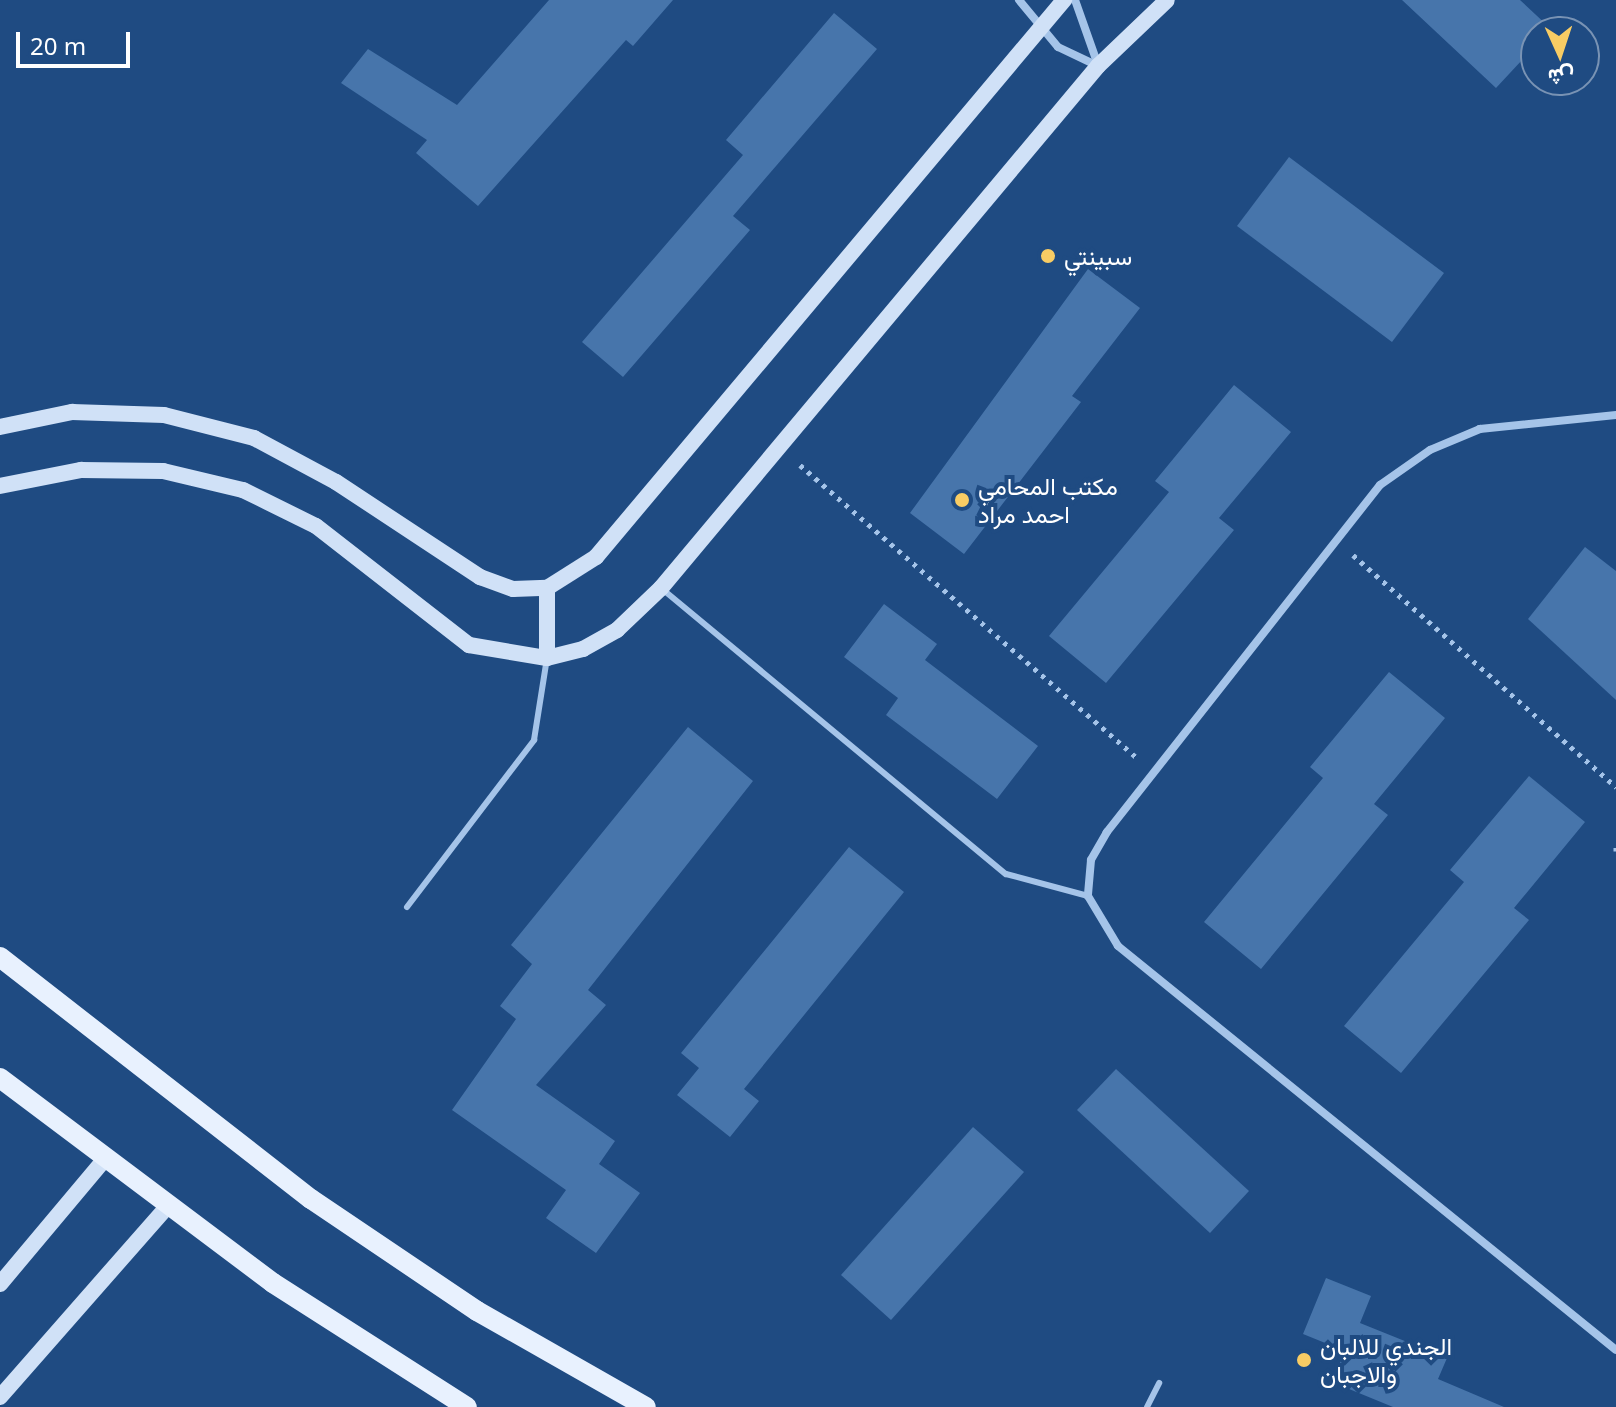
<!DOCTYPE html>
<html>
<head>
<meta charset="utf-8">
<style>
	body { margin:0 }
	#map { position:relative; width:1616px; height:1407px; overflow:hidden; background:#1f4b82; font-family:"Noto Sans",Vazirmatn,sans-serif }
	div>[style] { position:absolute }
	.building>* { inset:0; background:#4775ab }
	.path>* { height:5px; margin-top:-2.5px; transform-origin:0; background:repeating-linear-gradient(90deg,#a5c4e9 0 4px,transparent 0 10px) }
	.service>* { height:6px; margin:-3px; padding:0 3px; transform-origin:3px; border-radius:3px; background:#a5c4e9 }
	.minor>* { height:8px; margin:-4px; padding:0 4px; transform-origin:4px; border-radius:4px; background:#a5c4e9 }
	.secondary>* { height:16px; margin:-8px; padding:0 8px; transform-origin:8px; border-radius:8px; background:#d0e1f7 }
	.primary>* { height:20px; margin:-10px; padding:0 10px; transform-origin:10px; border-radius:10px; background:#e8f1fe }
	.dots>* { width:22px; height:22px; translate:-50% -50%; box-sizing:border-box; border:4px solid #1f4b82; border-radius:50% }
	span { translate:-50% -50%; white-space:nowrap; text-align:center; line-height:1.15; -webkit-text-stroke:8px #1f4b82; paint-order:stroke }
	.poi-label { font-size:24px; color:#fff }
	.left { translate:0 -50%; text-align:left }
	.north { position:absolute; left:1520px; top:16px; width:80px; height:80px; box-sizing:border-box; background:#1f4b82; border:2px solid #7993b4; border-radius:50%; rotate:177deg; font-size:22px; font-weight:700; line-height:32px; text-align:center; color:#fff }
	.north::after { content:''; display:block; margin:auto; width:28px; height:36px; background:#f8cc64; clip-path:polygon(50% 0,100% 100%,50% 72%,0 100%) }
	.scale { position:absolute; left:16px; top:32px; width:114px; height:36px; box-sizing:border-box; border:4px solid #fff; border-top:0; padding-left:10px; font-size:24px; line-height:28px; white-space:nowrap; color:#fff; -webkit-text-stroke:6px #1f4b82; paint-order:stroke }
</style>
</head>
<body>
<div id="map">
	<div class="building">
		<div style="clip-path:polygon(549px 0,673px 0,633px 46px,626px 40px,478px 206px,416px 153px,427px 140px,341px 83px,368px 49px,457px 105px)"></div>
		<div style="clip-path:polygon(1402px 0,1520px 0,1551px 29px,1536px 32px,1536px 45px,1496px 88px)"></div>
		<div style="clip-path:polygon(834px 13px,877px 49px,733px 216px,750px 230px,623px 377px,582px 342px,743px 155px,726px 140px)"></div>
		<div style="clip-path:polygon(1289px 157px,1444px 273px,1392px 342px,1237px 226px)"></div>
		<div style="clip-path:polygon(1088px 269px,1140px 308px,1072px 396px,1081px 402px,964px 554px,910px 513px)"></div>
		<div style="clip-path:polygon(1234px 385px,1291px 432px,1219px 518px,1234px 530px,1106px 683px,1049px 636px,1169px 492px,1155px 481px)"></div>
		<div style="clip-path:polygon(1585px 547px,1616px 571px,1616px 700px,1528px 619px)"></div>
		<div style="clip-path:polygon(884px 604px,937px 644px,925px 660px,1038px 746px,997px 799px,886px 715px,898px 698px,844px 657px)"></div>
		<div style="clip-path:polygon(1389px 672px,1445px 718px,1374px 804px,1388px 815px,1261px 969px,1204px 922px,1323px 778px,1310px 767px)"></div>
		<div style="clip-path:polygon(688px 727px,753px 781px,588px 990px,606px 1005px,536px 1085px,615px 1141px,599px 1164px,640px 1193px,596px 1253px,546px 1218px,566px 1190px,452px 1110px,516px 1019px,500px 1006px,532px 964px,511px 945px)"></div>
		<div style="clip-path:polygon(1529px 776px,1585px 822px,1514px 908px,1529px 920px,1401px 1073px,1344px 1026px,1464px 882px,1450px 870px)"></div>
		<div style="clip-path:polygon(849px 847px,904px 892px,744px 1089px,759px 1101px,730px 1137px,677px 1095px,699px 1068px,681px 1053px)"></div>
		<div style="clip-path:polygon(1116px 1069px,1249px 1191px,1210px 1233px,1077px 1110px)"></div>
		<div style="clip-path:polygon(973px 1127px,1024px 1172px,891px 1320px,841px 1275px)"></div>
		<div style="clip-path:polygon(1326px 1278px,1371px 1296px,1360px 1323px,1447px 1358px,1438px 1379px,1504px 1407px,1393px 1407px,1332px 1382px,1345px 1351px,1303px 1334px)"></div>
	</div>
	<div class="path">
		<div style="left:800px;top:465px;width:445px;rotate:41deg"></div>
		<div style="left:1353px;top:555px;width:351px;rotate:41.4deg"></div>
		<div style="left:1616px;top:847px;width:4px;rotate:90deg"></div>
	</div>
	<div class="service">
		<div style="left:661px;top:588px;width:448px;rotate:39.7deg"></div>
		<div style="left:1006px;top:874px;width:85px;rotate:15deg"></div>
		<div style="left:407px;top:907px;width:210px;rotate:-52.7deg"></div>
		<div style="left:534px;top:740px;width:83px;rotate:-81deg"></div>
		<div style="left:1147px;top:1407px;width:27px;rotate:-63deg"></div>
	</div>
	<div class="minor">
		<div style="left:1019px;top:0;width:61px;rotate:50.3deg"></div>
		<div style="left:1058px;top:47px;width:44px;rotate:25.4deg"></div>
		<div style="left:1075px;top:0;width:69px;rotate:70.5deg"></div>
		<div style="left:1616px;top:415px;width:137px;rotate:174.1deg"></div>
		<div style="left:1480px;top:429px;width:54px;rotate:157.2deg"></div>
		<div style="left:1430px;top:450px;width:61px;rotate:145deg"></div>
		<div style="left:1380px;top:485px;width:442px;rotate:128.2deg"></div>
		<div style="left:1107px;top:832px;width:32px;rotate:120deg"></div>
		<div style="left:1091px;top:860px;width:36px;rotate:95deg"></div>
		<div style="left:1088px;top:896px;width:58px;rotate:59deg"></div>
		<div style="left:1118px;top:946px;width:641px;rotate:39.05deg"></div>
	</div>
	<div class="secondary">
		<div style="left:0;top:427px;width:74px;rotate:-11.8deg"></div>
		<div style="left:72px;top:412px;width:92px;rotate:1.9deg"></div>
		<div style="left:164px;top:415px;width:93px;rotate:14.3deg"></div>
		<div style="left:254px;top:438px;width:93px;rotate:28.2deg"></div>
		<div style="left:336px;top:482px;width:173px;rotate:33.4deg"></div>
		<div style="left:480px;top:577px;width:35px;rotate:20deg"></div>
		<div style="left:513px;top:589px;width:34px;rotate:-2deg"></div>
		<div style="left:547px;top:588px;width:58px;rotate:-32.3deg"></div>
		<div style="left:596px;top:557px;width:728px;rotate:-49.96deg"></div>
		<div style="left:0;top:486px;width:83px;rotate:-11.2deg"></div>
		<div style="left:81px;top:470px;width:82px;rotate:0.7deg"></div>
		<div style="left:163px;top:471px;width:82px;rotate:13.4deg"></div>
		<div style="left:243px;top:490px;width:81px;rotate:26.3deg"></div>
		<div style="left:316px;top:526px;width:194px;rotate:37.9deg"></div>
		<div style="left:469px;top:645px;width:79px;rotate:9.5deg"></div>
		<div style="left:547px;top:658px;width:37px;rotate:-14deg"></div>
		<div style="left:583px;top:649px;width:39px;rotate:-29deg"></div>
		<div style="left:617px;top:630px;width:61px;rotate:-43.7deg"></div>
		<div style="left:661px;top:588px;width:681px;rotate:-50.07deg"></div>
		<div style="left:1098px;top:66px;width:95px;rotate:-43.7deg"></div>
		<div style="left:547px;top:658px;width:70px;rotate:-90deg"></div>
		<div style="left:0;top:1284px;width:163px;rotate:-50deg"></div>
		<div style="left:0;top:1397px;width:253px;rotate:-48.7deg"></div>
	</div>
	<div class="primary">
		<div style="left:0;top:957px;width:394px;rotate:37.9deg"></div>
		<div style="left:311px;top:1199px;width:200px;rotate:34deg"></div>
		<div style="left:477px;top:1311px;width:194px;rotate:29.6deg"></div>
		<div style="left:0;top:1078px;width:341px;rotate:36.9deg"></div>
		<div style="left:273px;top:1283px;width:230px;rotate:32.6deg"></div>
	</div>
	<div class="dots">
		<div style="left:1048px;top:256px;background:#f8cc64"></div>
		<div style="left:962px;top:500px;background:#f8cc64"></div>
		<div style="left:1304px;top:1360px;background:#f8cc64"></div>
	</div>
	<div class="poi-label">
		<span class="left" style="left:1064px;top:256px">سبينتي</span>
		<span class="left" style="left:978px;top:500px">مكتب المحامي<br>احمد مراد</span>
		<span class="left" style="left:1320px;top:1360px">الجندي للالبان<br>والاجبان</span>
	</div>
	<div class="north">ش</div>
	<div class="scale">20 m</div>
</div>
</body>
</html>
